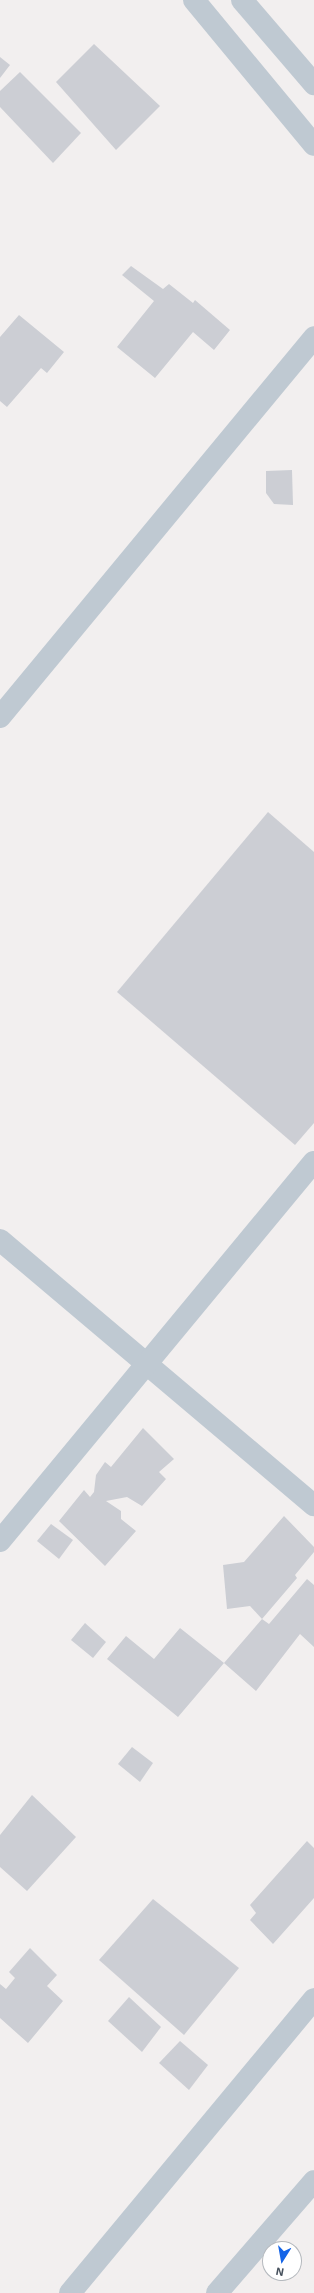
<!DOCTYPE html>
<html>
<head>
<meta charset="utf-8">
<style>
	body { margin:0 }
	#map { position:relative; width:314px; height:2293px; overflow:hidden; background:#f2efef; font-family:"Exo 2",sans-serif }
	div>[style] { position:absolute }
	.building>* { inset:0; background:#ccced4 }
	.minor>* { height:22px; margin:-11px; padding:0 11px; transform-origin:11px; border-radius:11px; background:#bfc9d2 }
	span { translate:-50% -50%; white-space:nowrap; text-align:center; line-height:1.15; -webkit-text-stroke:3px #fff; paint-order:stroke }
	.north { position:absolute; left:262px; top:2241px; width:40px; height:40px; box-sizing:border-box; background:#fff; border:1px solid #b5b9be; border-radius:50%; rotate:191deg; font-size:11px; font-weight:700; line-height:16px; text-align:center; color:#47515d }
	.north::after { content:''; display:block; margin:auto; width:14px; height:18px; background:#1464e7; clip-path:polygon(50% 0,100% 100%,50% 72%,0 100%) }
</style>
</head>
<body>
<div id="map">
	<div class="building">
		<div style="clip-path:polygon(94px 44px,160px 106px,116px 150px,56px 82px)"></div>
		<div style="clip-path:polygon(0 57px,10px 65px,0 78px)"></div>
		<div style="clip-path:polygon(20px 72px,81px 133px,53px 163px,0 107px,0 91px)"></div>
		<div style="clip-path:polygon(131px 266px,163px 289px,169px 284px,193px 303px,195px 300px,230px 330px,214px 350px,193px 332px,155px 378px,117px 347px,154px 301px,122px 275px)"></div>
		<div style="clip-path:polygon(19px 315px,64px 352px,47px 373px,41px 368px,7px 407px,0 401px,0 337px)"></div>
		<div style="clip-path:polygon(292px 470px,293px 505px,274px 504px,266px 493px,266px 471px)"></div>
		<div style="clip-path:polygon(268px 812px,314px 852px,314px 1123px,295px 1145px,117px 992px)"></div>
		<div style="clip-path:polygon(143px 1428px,174px 1459px,159px 1472px,166px 1479px,142px 1506px,127px 1497px,106px 1501px,121px 1511px,121px 1519px,136px 1531px,105px 1566px,59px 1521px,84px 1490px,90px 1497px,94px 1492px,96px 1475px,105px 1462px,111px 1467px)"></div>
		<div style="clip-path:polygon(284px 1516px,314px 1547px,314px 1552px,295px 1575px,297px 1578px,262px 1619px,250px 1606px,227px 1609px,223px 1565px,244px 1562px)"></div>
		<div style="clip-path:polygon(51px 1524px,73px 1540px,59px 1559px,37px 1541px)"></div>
		<div style="clip-path:polygon(307px 1579px,314px 1585px,314px 1647px,300px 1634px,256px 1691px,224px 1663px,262px 1619px,269px 1624px)"></div>
		<div style="clip-path:polygon(85px 1623px,106px 1642px,93px 1658px,71px 1640px)"></div>
		<div style="clip-path:polygon(180px 1628px,224px 1663px,178px 1717px,107px 1659px,126px 1636px,154px 1659px)"></div>
		<div style="clip-path:polygon(132px 1747px,153px 1763px,140px 1782px,118px 1764px)"></div>
		<div style="clip-path:polygon(32px 1795px,76px 1837px,27px 1891px,0 1867px,0 1835px)"></div>
		<div style="clip-path:polygon(307px 1841px,314px 1848px,314px 1898px,273px 1944px,250px 1920px,256px 1913px,250px 1905px)"></div>
		<div style="clip-path:polygon(153px 1899px,239px 1968px,184px 2035px,99px 1960px)"></div>
		<div style="clip-path:polygon(30px 1948px,57px 1975px,47px 1986px,63px 2001px,28px 2043px,0 2018px,0 1984px,6px 1989px,15px 1978px,9px 1972px)"></div>
		<div style="clip-path:polygon(129px 1997px,161px 2027px,142px 2052px,108px 2021px)"></div>
		<div style="clip-path:polygon(180px 2041px,208px 2065px,189px 2090px,159px 2063px)"></div>
	</div>
	<div class="minor">
		<div style="left:194px;top:0;width:188px;rotate:50.4deg"></div>
		<div style="left:242px;top:0;width:111px;rotate:49.4deg"></div>
		<div style="left:0;top:717px;width:493px;rotate:-50.4deg"></div>
		<div style="left:0;top:1240px;width:411px;rotate:40.2deg"></div>
		<div style="left:0;top:1541px;width:492px;rotate:-50.4deg"></div>
		<div style="left:70px;top:2293px;width:382px;rotate:-50.3deg"></div>
		<div style="left:217px;top:2293px;width:148px;rotate:-49.1deg"></div>
	</div>
	<div class="north">N</div>
</div>
</body>
</html>
